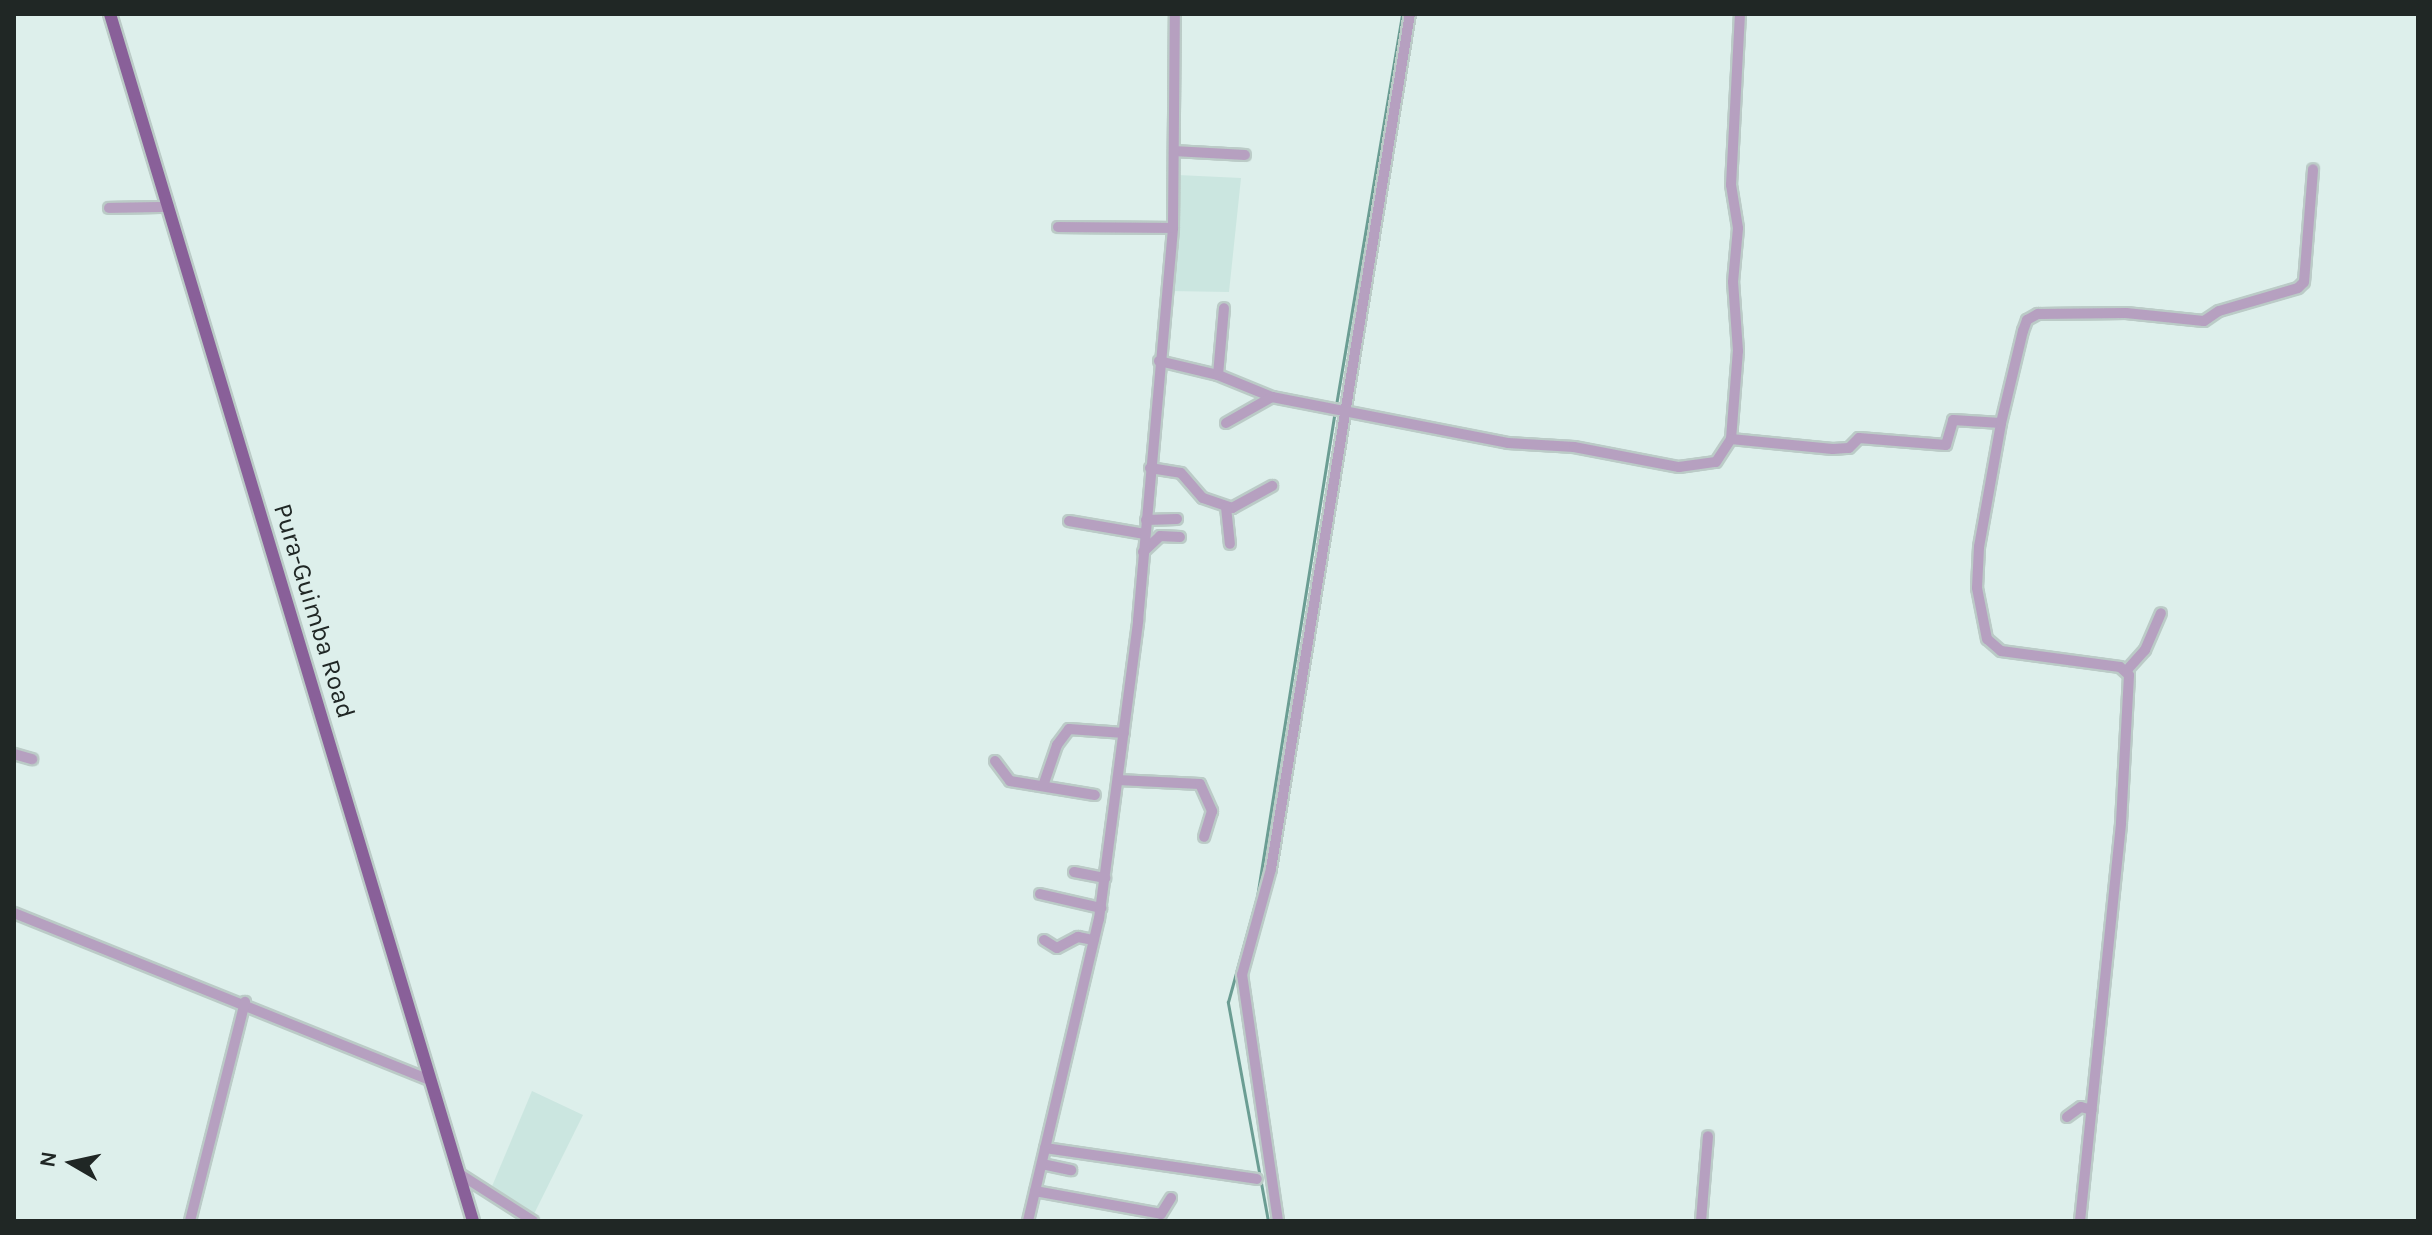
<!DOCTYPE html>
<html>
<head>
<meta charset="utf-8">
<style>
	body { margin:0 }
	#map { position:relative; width:2432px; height:1235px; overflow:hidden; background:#ddefeb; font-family:Karla,sans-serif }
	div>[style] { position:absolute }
	.built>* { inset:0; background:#cbe6e0 }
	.stream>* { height:3px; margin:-1.5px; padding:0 1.5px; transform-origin:1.5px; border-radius:1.5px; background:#6b9d93 }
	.roads { filter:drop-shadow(2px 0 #bbcbc7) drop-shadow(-2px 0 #bbcbc7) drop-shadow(0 2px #bbcbc7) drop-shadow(0 -2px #bbcbc7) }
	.minor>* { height:10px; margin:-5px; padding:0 5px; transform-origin:5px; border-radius:5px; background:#b6a0c0 }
	.major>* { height:12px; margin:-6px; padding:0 6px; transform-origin:6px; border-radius:6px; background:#896099 }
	span { translate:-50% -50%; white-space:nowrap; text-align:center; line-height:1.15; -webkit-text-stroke:6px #ddefeb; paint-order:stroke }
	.street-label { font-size:26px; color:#202725 }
	.frame { position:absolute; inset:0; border:16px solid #202725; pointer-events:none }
	.north { position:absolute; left:32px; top:1123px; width:80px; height:80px; -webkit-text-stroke:6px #ddefeb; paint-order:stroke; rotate:279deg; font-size:22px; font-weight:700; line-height:32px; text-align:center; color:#202725 }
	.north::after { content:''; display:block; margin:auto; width:28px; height:36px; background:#202725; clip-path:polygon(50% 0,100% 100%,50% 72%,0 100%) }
</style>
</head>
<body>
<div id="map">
	<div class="built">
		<div style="clip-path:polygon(1178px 175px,1241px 178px,1229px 292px,1169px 291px)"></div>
		<div style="clip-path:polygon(532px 1091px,583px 1115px,533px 1216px,490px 1191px)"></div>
	</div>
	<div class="stream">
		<div style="left:1336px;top:405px;width:397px;rotate:-80.4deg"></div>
		<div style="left:1268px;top:1221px;width:223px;rotate:-100.4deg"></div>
		<div style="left:1228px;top:1002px;width:109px;rotate:-74.6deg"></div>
		<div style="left:1257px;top:897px;width:491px;rotate:-80.9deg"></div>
	</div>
	<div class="roads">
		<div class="minor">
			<div style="left:1174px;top:151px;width:71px;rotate:3.2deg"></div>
			<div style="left:109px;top:208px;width:60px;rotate:-1deg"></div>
			<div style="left:1058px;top:227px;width:115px;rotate:0.5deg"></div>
			<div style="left:1159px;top:361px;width:61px;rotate:13.3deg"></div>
			<div style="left:1218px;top:375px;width:58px;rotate:22.2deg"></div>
			<div style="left:1272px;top:397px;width:240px;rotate:11deg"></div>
			<div style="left:1508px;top:443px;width:66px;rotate:3.5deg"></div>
			<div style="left:1574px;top:447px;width:107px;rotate:10.8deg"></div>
			<div style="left:1679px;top:467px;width:37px;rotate:-8deg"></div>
			<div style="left:1716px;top:462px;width:27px;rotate:-57deg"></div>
			<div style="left:1731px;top:439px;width:88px;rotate:-85.5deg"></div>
			<div style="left:1738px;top:351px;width:69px;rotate:-94.1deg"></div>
			<div style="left:1733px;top:282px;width:54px;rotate:-84.7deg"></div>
			<div style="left:1738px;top:228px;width:44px;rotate:-99.2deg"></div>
			<div style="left:1731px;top:185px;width:171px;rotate:-87deg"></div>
			<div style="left:1218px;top:375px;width:67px;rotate:-84.9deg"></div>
			<div style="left:1226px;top:423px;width:53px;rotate:-29.5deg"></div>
			<div style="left:1731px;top:439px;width:102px;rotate:5.6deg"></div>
			<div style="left:1833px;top:449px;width:16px;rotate:-4deg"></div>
			<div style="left:1849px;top:448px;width:14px;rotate:-45deg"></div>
			<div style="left:1859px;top:438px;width:87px;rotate:4.6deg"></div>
			<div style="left:1946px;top:445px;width:26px;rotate:-74deg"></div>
			<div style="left:1953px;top:420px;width:48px;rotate:3.6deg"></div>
			<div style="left:1150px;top:468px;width:31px;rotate:9deg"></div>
			<div style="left:1181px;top:473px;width:33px;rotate:49deg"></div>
			<div style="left:1203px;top:498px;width:31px;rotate:19deg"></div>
			<div style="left:1232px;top:508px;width:46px;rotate:-28.8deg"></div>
			<div style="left:1226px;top:507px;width:37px;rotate:84deg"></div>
			<div style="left:1146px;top:520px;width:31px;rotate:-2deg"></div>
			<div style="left:1069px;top:521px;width:77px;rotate:9.7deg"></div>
			<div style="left:1143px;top:552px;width:23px;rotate:-43deg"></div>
			<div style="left:1160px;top:536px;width:20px;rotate:3deg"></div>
			<div style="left:2127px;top:670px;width:27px;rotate:-48deg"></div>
			<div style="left:2145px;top:650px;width:40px;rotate:-66.6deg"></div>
			<div style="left:14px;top:754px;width:19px;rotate:16deg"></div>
			<div style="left:995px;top:761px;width:25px;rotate:53deg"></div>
			<div style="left:1010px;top:781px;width:86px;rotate:9.4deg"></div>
			<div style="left:1118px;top:780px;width:82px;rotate:2.8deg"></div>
			<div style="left:1200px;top:784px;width:30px;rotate:66deg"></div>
			<div style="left:1212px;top:811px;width:27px;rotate:107deg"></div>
			<div style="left:1043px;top:786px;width:43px;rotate:-71.1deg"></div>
			<div style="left:1057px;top:745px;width:20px;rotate:-53deg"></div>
			<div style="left:1069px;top:729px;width:55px;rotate:4.2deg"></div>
			<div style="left:1074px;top:872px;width:32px;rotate:11deg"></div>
			<div style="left:1040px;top:894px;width:63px;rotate:12.9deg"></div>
			<div style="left:14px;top:913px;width:448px;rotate:21.9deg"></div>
			<div style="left:1044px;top:940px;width:15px;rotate:32deg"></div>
			<div style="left:1057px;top:948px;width:24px;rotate:-28deg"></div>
			<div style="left:1078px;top:937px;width:16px;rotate:11deg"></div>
			<div style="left:2067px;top:1117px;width:17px;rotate:-36deg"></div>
			<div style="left:2081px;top:1107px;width:11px;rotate:15deg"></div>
			<div style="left:1045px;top:1148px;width:214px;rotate:8.3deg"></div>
			<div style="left:1042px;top:1164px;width:30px;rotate:12deg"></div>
			<div style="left:458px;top:1173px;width:89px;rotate:32.6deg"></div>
			<div style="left:1035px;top:1191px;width:128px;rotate:10.3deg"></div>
			<div style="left:1161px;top:1214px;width:19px;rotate:-58deg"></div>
			<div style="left:190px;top:1221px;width:226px;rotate:-75.9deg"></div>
			<div style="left:1028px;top:1221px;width:310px;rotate:-76.8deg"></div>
			<div style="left:1099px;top:919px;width:301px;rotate:-82.5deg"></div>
			<div style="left:1138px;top:621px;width:395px;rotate:-84.9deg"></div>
			<div style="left:1173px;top:228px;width:214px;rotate:-89.5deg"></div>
			<div style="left:1278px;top:1221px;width:249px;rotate:-98.3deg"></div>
			<div style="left:1242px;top:975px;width:110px;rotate:-74.7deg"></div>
			<div style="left:1271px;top:869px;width:866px;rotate:-80.77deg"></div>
			<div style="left:1701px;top:1221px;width:85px;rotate:-85.3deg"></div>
			<div style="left:2080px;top:1221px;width:400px;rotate:-84.1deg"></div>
			<div style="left:2121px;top:823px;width:148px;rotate:-86.9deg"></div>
			<div style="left:2129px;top:675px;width:12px;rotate:-138deg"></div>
			<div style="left:2120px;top:667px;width:120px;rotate:-172.3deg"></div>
			<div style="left:2001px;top:651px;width:18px;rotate:-139deg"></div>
			<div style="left:1987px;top:639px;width:52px;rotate:-101.1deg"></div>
			<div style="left:1977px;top:588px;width:41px;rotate:-87.2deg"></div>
			<div style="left:1979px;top:547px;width:126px;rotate:-79.9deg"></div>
			<div style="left:2001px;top:423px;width:95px;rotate:-76.6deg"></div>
			<div style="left:2023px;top:331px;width:12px;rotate:-70deg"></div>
			<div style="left:2027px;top:320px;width:13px;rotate:-29deg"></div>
			<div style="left:2038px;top:314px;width:88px;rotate:-0.7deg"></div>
			<div style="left:2126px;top:313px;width:78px;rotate:5.9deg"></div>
			<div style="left:2204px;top:321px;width:18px;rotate:-34deg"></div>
			<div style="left:2219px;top:311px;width:82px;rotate:-16.2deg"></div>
			<div style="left:2298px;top:288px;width:8px;rotate:-45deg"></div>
			<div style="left:2304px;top:282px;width:113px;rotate:-85.4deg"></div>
		</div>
		<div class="major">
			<div style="left:110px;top:14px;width:1260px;rotate:73.26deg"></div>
		</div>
	</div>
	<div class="street-label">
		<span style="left:314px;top:611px;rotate:73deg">Pura-Guimba Road</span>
	</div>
	<div class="frame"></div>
	<div class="north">N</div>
</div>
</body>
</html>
